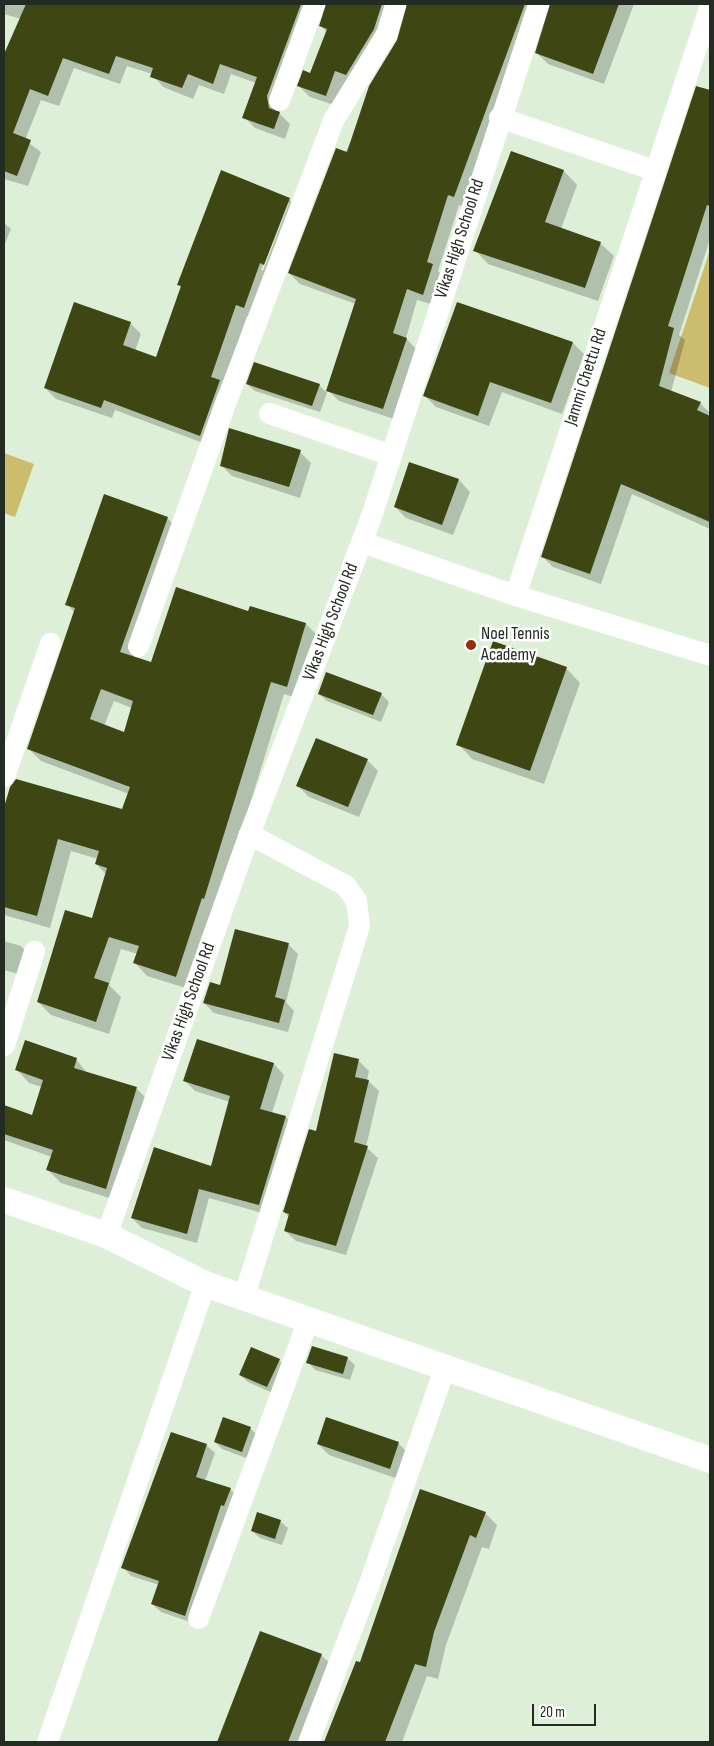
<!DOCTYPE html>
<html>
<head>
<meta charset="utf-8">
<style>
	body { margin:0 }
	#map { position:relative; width:714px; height:1746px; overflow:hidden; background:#ddf0d7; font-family:"Sofia Sans Condensed",sans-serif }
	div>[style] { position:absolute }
	.green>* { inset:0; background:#cbbc6e }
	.shadow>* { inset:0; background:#0003 }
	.building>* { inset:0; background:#3e4714 }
	.minor>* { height:21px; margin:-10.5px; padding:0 10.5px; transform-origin:10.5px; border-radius:10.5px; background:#fff }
	.tertiary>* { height:26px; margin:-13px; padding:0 13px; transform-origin:13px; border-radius:13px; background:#fff }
	.dots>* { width:14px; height:14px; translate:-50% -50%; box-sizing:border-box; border:2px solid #fff; border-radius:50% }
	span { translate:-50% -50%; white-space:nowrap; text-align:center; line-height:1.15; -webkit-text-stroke:5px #fff; paint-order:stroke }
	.street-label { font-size:18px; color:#242b22 }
	.poi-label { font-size:18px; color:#242b22 }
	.left { translate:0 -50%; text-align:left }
	.frame { position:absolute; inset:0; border:5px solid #242b22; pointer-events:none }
	.scale { position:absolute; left:532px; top:1704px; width:64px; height:22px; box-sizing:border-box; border:2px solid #242b22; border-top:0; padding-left:6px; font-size:15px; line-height:18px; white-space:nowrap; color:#242b22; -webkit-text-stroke:4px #fff; paint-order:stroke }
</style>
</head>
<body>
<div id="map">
	<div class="green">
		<div style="clip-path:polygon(710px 250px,710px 388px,669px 373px)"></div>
		<div style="clip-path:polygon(4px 453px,34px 464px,15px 517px,4px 513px)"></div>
	</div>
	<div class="shadow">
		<div style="clip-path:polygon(4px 4px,320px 4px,278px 107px,279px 113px,290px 124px,285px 139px,255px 128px,244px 117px,256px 83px,231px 74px,224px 94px,199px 85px,193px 99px,163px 87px,152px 74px,127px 66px,120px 84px,74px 68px,59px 106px,41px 100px,25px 140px,41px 152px,28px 186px,4px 179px,4px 63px,21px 19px,4px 14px)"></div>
		<div style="clip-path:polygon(326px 4px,401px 4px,337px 106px,310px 97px,299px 86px,311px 74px,327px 32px,321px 26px)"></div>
		<div style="clip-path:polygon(407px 4px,547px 4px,465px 207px,459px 205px,438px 271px,443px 276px,434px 305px,417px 300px,406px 338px,417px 350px,394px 419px,339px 401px,328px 390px,356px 304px,300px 284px,289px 273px,399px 38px)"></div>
		<div style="clip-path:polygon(551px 4px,634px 4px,604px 84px,548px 64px,537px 53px)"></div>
		<div style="clip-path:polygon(697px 87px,710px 92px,710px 239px,679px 335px,685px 340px,671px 392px,700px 403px,710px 413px,710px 529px,632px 494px,601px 584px,553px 567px,542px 556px)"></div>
		<div style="clip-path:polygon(512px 152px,564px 171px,577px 185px,561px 229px,600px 243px,614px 256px,598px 301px,488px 264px,475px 250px)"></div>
		<div style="clip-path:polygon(evenodd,289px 199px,300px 210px,255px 318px,247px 316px,223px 385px,211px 446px,115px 410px,112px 418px,56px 399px,45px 388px,130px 323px,141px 334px,135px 351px,157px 358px,182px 288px,178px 284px,289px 199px,287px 203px,289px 203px,263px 271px,261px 270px,287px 203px)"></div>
		<div style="clip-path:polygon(4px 223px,11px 229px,4px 246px)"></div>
		<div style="clip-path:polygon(458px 303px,573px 343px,584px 354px,562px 414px,502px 392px,489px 426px,436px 407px,425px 396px)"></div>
		<div style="clip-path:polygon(247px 384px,319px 385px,327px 393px,320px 412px,255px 391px)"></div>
		<div style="clip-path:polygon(230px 430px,300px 452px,311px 463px,300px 498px,232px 476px,221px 465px)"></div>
		<div style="clip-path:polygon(410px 463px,459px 480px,470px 492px,453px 535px,406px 518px,395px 507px)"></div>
		<div style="clip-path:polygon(evenodd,167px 518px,180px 530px,134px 658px,152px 663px,249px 612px,251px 608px,306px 624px,319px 637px,300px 699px,284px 694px,217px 911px,189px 989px,147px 976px,135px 963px,138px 954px,121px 949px,109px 985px,121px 997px,109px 1034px,51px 1015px,38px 1002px,93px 919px,107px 875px,96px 864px,98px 859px,71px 851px,50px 928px,4px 915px,4px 812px,11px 787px,123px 811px,129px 794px,41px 761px,28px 748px,75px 613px,67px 604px,167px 518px,114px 701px,132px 708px,124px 734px,104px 726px,114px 701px)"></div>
		<div style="clip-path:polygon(566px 668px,580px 683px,544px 784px,472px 759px,458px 744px)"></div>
		<div style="clip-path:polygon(319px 694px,381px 694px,389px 702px,381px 722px,327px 701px)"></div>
		<div style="clip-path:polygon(367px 760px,378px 771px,359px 817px,309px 797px,298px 786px)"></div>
		<div style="clip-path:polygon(4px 941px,21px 946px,28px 954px,22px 975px,4px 970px)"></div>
		<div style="clip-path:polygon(288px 944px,298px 954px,286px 1002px,294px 1011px,288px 1032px,214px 1013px,204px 1003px,221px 986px)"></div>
		<div style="clip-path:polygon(198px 1041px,274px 1064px,284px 1075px,272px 1113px,286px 1117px,296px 1127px,269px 1215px,209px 1198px,197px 1243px,142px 1228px,132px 1218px,211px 1168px,230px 1102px,195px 1091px,185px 1081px)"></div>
		<div style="clip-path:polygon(76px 1059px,88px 1074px,137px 1089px,149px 1101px,119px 1201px,61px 1183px,48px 1170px,52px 1157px,4px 1140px,4px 1106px,33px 1116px,42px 1087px,29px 1083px,17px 1070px)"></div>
		<div style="clip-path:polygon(358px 1060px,369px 1071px,367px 1080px,379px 1091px,366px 1147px,378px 1158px,346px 1255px,296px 1241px,285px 1231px,289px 1217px,284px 1212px,317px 1132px)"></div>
		<div style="clip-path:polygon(347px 1358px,355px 1365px,350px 1380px,315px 1370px,308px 1362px)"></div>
		<div style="clip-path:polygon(279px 1360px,286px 1368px,275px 1394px,248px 1382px,240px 1375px)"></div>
		<div style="clip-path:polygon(327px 1419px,399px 1444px,410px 1455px,401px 1480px,329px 1455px,318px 1444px)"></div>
		<div style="clip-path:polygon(250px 1428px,258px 1436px,249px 1459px,222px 1449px,215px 1442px)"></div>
		<div style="clip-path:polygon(206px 1445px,215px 1453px,205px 1481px,230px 1489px,238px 1497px,193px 1623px,161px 1612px,152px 1604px,159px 1585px,131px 1576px,123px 1567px)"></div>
		<div style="clip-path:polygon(485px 1513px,497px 1525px,489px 1549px,482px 1547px,446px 1645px,438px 1679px,427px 1676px,402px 1742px,326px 1742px,356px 1662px,361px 1664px)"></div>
		<div style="clip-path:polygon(280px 1521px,288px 1528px,282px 1545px,260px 1538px,252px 1531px)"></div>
		<div style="clip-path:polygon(321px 1655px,336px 1669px,308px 1742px,219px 1741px)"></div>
	</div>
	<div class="building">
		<div style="clip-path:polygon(26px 4px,301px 4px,267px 96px,269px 108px,280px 112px,274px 129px,242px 118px,257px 77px,220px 64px,213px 84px,188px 74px,182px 88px,150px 77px,153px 68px,116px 56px,109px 74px,63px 58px,48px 96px,30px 89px,13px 133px,31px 140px,17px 176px,4px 171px,4px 54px)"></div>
		<div style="clip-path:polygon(326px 4px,382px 4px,374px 29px,346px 75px,335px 71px,326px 96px,297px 86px,303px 70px,310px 73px,327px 29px,319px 26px)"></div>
		<div style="clip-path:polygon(407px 4px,525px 4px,454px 197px,448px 195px,427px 262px,433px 264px,423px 295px,407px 289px,393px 333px,407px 338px,383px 409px,326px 391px,356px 299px,288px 273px,336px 148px,347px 152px,369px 86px,397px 40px)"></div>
		<div style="clip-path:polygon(550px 4px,619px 4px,593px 74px,535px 53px)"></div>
		<div style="clip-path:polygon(696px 86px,710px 90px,710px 206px,707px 205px,668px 326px,674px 328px,659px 386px,701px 402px,697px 410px,710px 416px,710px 522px,621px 484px,590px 574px,541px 557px)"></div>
		<div style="clip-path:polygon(511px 151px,564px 170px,545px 222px,601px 242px,585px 288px,473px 251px)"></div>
		<div style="clip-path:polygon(221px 170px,290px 198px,264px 265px,260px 263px,244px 308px,236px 305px,211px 377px,220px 380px,200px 436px,104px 400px,101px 408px,44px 388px,74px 302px,131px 322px,123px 345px,156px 357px,181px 286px,177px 285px)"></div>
		<div style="clip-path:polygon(457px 302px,573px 342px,551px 403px,490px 382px,478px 416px,423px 396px)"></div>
		<div style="clip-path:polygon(254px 362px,320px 384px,312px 406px,246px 384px)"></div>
		<div style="clip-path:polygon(229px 428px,301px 450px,289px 487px,220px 466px)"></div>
		<div style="clip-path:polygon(409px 462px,459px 479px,442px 525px,394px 507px)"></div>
		<div style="clip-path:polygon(evenodd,104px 494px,168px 517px,120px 652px,151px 662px,176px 587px,248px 611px,250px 606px,306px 623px,287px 687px,271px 682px,204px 899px,202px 898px,176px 977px,133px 963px,139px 946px,109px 937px,94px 978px,109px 983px,96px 1022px,37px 1002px,65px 910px,92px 918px,107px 868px,95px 864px,99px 851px,58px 839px,37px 916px,4px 907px,4px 807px,10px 787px,16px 779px,122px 809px,130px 787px,27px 749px,75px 608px,65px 605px,104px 494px,101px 689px,133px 701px,124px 732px,90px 719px,101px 689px)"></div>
		<div style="clip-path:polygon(493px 641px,567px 667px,530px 771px,456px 745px)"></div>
		<div style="clip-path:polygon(326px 672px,382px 693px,373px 715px,318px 694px)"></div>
		<div style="clip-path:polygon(316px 738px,368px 759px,348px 807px,296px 786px)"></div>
		<div style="clip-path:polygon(235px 929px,289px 943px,275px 997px,285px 1000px,279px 1023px,203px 1003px,210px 982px,220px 985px)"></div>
		<div style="clip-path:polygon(197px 1039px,274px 1063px,260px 1109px,286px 1116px,259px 1205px,199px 1189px,187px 1234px,131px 1218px,154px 1147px,211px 1166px,230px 1096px,183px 1081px)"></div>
		<div style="clip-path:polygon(25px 1040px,77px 1058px,74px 1068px,137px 1087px,106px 1189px,46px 1170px,53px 1150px,4px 1134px,4px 1105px,32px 1115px,43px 1080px,15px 1070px)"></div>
		<div style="clip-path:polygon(334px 1053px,359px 1059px,355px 1077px,369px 1080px,354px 1142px,368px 1146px,336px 1246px,284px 1231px,289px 1214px,283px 1212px,309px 1129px,316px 1131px)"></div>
		<div style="clip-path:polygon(312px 1346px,348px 1357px,343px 1374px,306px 1363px)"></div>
		<div style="clip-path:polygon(251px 1347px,280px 1359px,267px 1387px,239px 1375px)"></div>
		<div style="clip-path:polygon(223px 1417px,251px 1427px,242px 1452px,214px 1442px)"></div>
		<div style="clip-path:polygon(326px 1417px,399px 1442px,390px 1469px,317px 1444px)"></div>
		<div style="clip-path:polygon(171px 1432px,207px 1444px,196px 1477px,231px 1488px,224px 1506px,221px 1505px,185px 1616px,151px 1604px,159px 1581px,121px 1568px)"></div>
		<div style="clip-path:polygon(420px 1489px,486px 1512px,476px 1538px,470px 1535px,434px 1632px,426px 1667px,415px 1664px,385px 1742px,324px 1742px,356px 1661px,360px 1662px)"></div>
		<div style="clip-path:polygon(257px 1512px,281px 1520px,275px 1539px,251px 1531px)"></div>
		<div style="clip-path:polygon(260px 1631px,322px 1654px,288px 1742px,217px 1742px)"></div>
	</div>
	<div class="minor">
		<div style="left:279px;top:100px;width:102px;rotate:-70deg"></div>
		<div style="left:499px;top:117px;width:164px;rotate:18.9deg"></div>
		<div style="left:269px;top:413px;width:129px;rotate:19deg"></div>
		<div style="left:362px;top:542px;width:162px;rotate:19.1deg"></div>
		<div style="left:515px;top:595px;width:621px;rotate:-71.71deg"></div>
		<div style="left:515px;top:595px;width:204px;rotate:17.1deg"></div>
		<div style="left:138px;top:646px;width:263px;rotate:-70.3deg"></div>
		<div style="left:227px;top:398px;width:298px;rotate:-69.1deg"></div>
		<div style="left:333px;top:120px;width:101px;rotate:-58.4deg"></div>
		<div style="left:386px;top:34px;width:31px;rotate:-73deg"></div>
		<div style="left:4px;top:776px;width:141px;rotate:-70.9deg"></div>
		<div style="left:4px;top:1045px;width:99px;rotate:-72.3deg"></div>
		<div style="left:106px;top:1235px;width:426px;rotate:-70.4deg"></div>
		<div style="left:249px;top:834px;width:337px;rotate:-69deg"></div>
		<div style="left:370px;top:519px;width:542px;rotate:-71.93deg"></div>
		<div style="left:244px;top:1295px;width:387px;rotate:-72.7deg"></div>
		<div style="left:359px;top:925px;width:25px;rotate:-97deg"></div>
		<div style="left:356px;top:900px;width:19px;rotate:-126deg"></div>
		<div style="left:345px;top:885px;width:109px;rotate:-152deg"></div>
		<div style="left:198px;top:1618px;width:319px;rotate:-69.8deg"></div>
		<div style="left:47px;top:1742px;width:484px;rotate:-71deg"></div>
		<div style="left:308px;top:1742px;width:167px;rotate:-69deg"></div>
		<div style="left:368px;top:1586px;width:230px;rotate:-70.7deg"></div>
	</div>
	<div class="tertiary">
		<div style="left:4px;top:1200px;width:108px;rotate:18.9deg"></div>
		<div style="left:106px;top:1235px;width:110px;rotate:26.3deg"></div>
		<div style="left:205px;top:1284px;width:535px;rotate:19.21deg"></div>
	</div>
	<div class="dots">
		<div style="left:471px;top:645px;background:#962f0a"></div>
	</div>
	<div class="street-label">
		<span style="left:460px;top:239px;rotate:-72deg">Vikas High School Rd</span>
		<span style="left:586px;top:377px;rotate:-72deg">Jammi Chettu Rd</span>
		<span style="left:331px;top:622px;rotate:-69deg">Vikas High School Rd</span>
		<span style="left:189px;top:1002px;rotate:-70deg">Vikas High School Rd</span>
	</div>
	<div class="poi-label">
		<span class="left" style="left:481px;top:645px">Noel Tennis<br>Academy</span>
	</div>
	<div class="frame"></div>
	<div class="scale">20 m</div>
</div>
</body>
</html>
